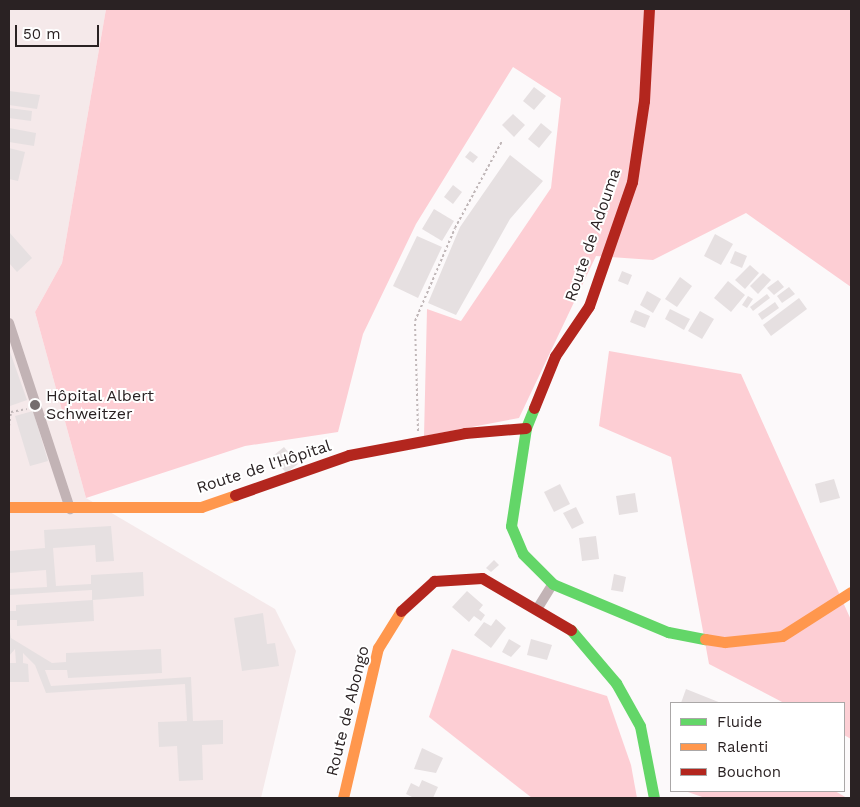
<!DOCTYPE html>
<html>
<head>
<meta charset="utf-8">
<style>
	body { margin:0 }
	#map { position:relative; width:860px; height:807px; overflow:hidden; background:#fcf9fa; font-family:"Work Sans",sans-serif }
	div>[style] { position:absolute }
	.built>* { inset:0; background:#f5e9ea }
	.forest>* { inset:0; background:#fdced4 }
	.building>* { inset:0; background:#e6e0e1 }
	.path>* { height:2px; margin-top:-1px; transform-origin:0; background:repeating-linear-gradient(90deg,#c0b7b8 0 2.5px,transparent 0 5px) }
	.street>* { height:10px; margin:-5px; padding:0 5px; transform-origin:5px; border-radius:5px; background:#c2b3b5 }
	.fast>* { height:11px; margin:-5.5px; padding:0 5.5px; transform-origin:5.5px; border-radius:5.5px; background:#63d668 }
	.slow>* { height:11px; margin:-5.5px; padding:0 5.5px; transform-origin:5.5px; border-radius:5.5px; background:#ff974d }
	.jam>* { height:11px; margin:-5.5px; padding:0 5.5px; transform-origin:5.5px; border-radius:5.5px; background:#b3261e }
	.dots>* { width:14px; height:14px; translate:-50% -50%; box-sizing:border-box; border:2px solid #fff; border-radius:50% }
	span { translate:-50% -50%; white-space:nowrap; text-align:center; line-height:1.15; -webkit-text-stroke:4px #fff; paint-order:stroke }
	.street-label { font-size:16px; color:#2a2223 }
	.poi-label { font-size:16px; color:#2a2223 }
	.left { translate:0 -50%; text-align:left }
	.frame { position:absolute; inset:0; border:10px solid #2a2223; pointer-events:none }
	.legend { position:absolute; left:670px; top:702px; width:175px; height:90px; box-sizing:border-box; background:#fff; border:1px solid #aaa7a7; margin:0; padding:6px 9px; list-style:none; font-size:15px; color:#2a2223 }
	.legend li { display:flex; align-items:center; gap:10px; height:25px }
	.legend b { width:25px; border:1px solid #aaa7a7 }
	.scale { position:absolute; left:15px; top:25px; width:84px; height:22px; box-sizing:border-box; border:2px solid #2a2223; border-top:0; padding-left:6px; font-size:15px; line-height:18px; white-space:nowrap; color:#2a2223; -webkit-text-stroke:4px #fff; paint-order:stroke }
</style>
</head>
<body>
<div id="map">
	<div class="built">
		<div style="clip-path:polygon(9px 9px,106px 9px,62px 263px,35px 312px,86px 498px,275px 609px,296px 651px,261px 798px,9px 798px)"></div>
	</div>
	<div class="forest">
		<div style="clip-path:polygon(106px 9px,851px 9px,851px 287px,746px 213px,653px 260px,596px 256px,519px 418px,424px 436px,427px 309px,461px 321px,551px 188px,561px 98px,513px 67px,416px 224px,363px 334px,338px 432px,245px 446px,86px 498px,35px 312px,62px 263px)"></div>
		<div style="clip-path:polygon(609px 351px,741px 374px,851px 620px,851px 739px,844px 735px,844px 703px,784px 703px,709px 664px,671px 457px,599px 426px)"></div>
		<div style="clip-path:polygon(452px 649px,607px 696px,631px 765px,637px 798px,532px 798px,429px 717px)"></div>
		<div style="clip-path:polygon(685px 791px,835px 791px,847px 798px,705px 798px)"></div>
	</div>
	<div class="building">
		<div style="clip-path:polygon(534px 87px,546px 96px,534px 110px,523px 101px)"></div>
		<div style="clip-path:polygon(9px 91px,40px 95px,37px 109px,9px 105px)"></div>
		<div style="clip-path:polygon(9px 108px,32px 111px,31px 121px,9px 118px)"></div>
		<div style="clip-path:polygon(513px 114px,525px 125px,514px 137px,502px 125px)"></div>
		<div style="clip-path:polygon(541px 123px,552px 132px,539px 148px,528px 139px)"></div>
		<div style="clip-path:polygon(9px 128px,36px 133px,34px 146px,9px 142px)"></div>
		<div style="clip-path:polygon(9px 148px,25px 152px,18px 181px,9px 179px)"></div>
		<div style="clip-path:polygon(470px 151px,478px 157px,473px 163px,465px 157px)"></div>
		<div style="clip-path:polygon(510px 155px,543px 181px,510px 219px,456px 315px,428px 303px,460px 227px)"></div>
		<div style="clip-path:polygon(453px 185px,462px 192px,453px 204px,444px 197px)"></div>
		<div style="clip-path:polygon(434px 209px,454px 221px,442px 241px,422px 229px)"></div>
		<div style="clip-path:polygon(9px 232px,32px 258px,17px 272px,9px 263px)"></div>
		<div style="clip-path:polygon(715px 234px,733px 244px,721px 265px,704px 256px)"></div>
		<div style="clip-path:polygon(417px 236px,442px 247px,418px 298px,393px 286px)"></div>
		<div style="clip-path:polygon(735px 251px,747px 256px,742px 268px,730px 263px)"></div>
		<div style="clip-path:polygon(750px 265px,759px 273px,745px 289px,735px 280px)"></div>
		<div style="clip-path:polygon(622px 271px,632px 275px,628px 285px,618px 281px)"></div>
		<div style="clip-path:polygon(763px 273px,771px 280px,758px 294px,750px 286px)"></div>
		<div style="clip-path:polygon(680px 277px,692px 286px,677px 307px,665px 299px)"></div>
		<div style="clip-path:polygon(778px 280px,784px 287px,774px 295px,767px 288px)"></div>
		<div style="clip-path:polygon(728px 281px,745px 295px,731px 312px,714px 298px)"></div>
		<div style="clip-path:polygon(789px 287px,795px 294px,782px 303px,777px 296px)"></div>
		<div style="clip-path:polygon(647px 291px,661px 299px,653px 313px,640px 305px)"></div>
		<div style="clip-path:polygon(767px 294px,770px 298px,753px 311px,750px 307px)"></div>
		<div style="clip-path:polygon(748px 296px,753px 299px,747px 308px,742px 305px)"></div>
		<div style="clip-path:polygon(799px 298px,807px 309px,771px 336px,763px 325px)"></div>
		<div style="clip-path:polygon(775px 302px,779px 308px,762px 320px,758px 314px)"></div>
		<div style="clip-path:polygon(670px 309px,690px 319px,684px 330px,665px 319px)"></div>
		<div style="clip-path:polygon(635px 310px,650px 316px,645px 328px,630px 322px)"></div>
		<div style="clip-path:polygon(700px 311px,714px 319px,702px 339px,688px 331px)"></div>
		<div style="clip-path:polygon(9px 349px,27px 400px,10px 406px,9px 402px)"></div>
		<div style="clip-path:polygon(33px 411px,48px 461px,30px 466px,15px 416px)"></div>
		<div style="clip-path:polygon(284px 447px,298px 464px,286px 473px,273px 456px)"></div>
		<div style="clip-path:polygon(834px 479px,840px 498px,820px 503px,815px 484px)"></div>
		<div style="clip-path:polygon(560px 484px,570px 504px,554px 512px,544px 492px)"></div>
		<div style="clip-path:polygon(635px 493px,638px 512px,619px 515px,616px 496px)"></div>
		<div style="clip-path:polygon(576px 507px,584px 523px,572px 529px,563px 513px)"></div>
		<div style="clip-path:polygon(111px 526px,114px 561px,96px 562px,95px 545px,53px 548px,56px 586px,91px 584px,91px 575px,143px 572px,144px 596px,92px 600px,92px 590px,9px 595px,9px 589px,47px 587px,46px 570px,9px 573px,9px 551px,45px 548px,44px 530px)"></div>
		<div style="clip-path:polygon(596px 536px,599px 559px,582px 561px,579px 538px)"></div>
		<div style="clip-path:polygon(494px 560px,499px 565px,491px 572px,486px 568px)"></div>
		<div style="clip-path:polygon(614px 574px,626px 577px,623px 592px,611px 590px)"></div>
		<div style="clip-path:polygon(467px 591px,483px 605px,479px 610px,485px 615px,481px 621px,474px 616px,469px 622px,452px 607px)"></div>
		<div style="clip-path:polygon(93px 600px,94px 621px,17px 626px,17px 620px,9px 620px,9px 611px,16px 611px,16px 605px)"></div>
		<div style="clip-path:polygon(263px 613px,267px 644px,275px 643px,279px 666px,242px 671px,234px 618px)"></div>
		<div style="clip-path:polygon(496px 619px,506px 628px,491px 648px,474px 635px,484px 622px,491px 626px)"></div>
		<div style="clip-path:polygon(9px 625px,11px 638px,52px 663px,66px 662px,66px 653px,161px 649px,162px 673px,68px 678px,67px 670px,45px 670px,51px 686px,191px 677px,193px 721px,223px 720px,223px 744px,202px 745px,203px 780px,179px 781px,177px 746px,159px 747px,158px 722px,187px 721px,185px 684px,46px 693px,35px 665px,23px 653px,23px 663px,28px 664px,29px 682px,9px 682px,9px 663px,16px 663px,15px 649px,9px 656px)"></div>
		<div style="clip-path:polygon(509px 639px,521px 646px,511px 657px,502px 652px)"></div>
		<div style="clip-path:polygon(531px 639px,552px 645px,547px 660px,527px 655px)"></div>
		<div style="clip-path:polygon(686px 689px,721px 703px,681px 703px)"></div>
		<div style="clip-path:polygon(422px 748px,443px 758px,436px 773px,414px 769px)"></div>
		<div style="clip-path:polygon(422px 780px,438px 787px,433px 798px,414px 798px,406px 794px,411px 783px,419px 787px)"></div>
	</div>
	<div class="path">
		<div style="left:9px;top:426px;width:14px;rotate:-82deg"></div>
		<div style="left:11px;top:412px;width:16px;rotate:-11deg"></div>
		<div style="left:418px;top:431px;width:110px;rotate:-91.6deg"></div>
		<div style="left:415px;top:321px;width:101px;rotate:-66.7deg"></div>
		<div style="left:455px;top:228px;width:99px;rotate:-61.6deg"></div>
	</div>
	<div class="street">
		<div style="left:9px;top:323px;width:196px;rotate:71.8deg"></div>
		<div style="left:539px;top:606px;width:26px;rotate:-58deg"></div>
	</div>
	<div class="fast">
		<div style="left:534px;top:408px;width:22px;rotate:112deg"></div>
		<div style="left:526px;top:428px;width:99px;rotate:98.7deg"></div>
		<div style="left:511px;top:526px;width:30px;rotate:67deg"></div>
		<div style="left:523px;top:554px;width:42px;rotate:45deg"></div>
		<div style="left:553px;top:584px;width:125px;rotate:22.7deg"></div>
		<div style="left:668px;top:632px;width:38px;rotate:11deg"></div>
		<div style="left:571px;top:630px;width:70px;rotate:49.7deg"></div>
		<div style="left:616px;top:683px;width:49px;rotate:60.8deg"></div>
		<div style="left:640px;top:726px;width:73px;rotate:79deg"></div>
	</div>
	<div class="slow">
		<div style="left:9px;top:507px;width:192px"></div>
		<div style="left:201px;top:507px;width:36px;rotate:-19deg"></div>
		<div style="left:705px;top:639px;width:20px;rotate:9deg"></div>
		<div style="left:725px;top:642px;width:57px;rotate:-6deg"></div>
		<div style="left:782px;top:636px;width:82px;rotate:-32.5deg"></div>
		<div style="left:343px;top:798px;width:154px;rotate:-76.9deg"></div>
		<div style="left:378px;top:648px;width:44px;rotate:-58.1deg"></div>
	</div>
	<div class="jam">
		<div style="left:534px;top:408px;width:56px;rotate:-68deg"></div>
		<div style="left:555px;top:356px;width:60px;rotate:-55.8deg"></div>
		<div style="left:589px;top:306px;width:131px;rotate:-70.9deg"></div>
		<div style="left:632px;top:182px;width:82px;rotate:-81.6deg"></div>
		<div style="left:644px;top:101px;width:92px;rotate:-86.9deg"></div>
		<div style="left:235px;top:495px;width:121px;rotate:-19.3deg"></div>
		<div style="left:349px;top:455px;width:118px;rotate:-10.7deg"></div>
		<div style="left:465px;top:433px;width:61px;rotate:-4.7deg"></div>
		<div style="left:401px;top:611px;width:45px;rotate:-42.3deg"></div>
		<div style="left:434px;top:581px;width:48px;rotate:-3.6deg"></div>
		<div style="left:482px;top:578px;width:103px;rotate:30.3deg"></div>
	</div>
	<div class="dots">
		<div style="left:35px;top:405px;background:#746d6e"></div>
	</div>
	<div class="street-label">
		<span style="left:593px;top:235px;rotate:-71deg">Route de Adouma</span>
		<span style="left:264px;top:467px;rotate:-18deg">Route de l'Hôpital</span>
		<span style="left:348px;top:711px;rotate:-76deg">Route de Abongo</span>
	</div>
	<div class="poi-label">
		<span class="left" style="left:46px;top:405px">Hôpital Albert<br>Schweitzer</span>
	</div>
	<div class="frame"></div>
	<ul class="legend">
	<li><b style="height:6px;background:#63d668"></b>Fluide</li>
	<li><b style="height:6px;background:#ff974d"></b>Ralenti</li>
	<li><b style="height:6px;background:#b3261e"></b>Bouchon</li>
	</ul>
	<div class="scale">50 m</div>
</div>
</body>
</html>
